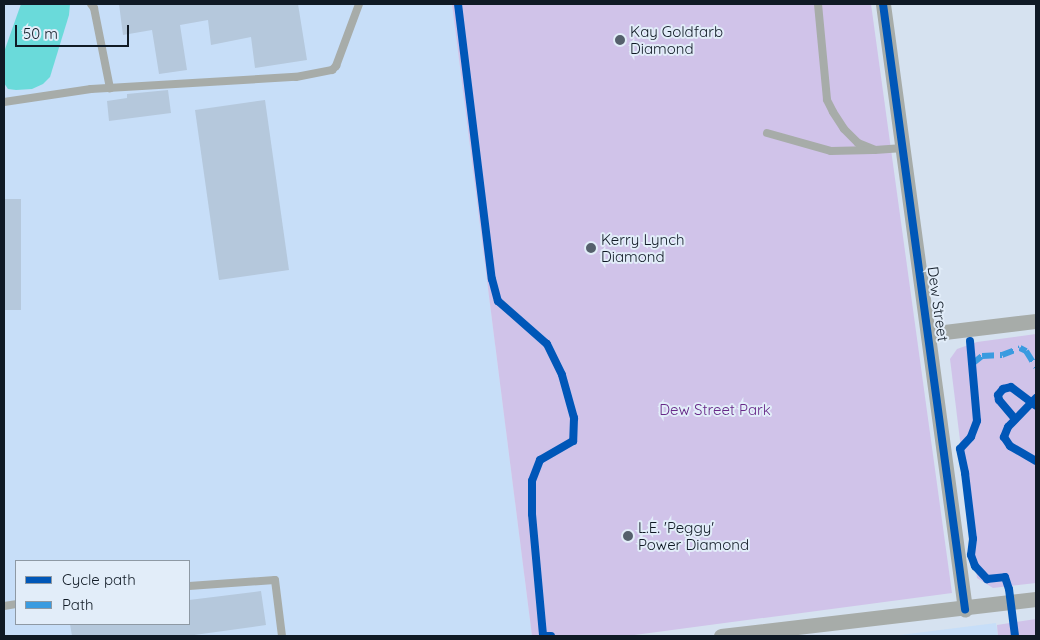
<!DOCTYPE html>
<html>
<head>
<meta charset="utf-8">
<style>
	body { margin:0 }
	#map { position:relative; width:1040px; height:640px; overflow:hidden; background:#d6e2f0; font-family:Quicksand,sans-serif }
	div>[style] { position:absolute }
	.built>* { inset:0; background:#c7def8 }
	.green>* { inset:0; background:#d0c3e9 }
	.water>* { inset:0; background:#6adada }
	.building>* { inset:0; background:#b5c8dc }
	.lane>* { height:8px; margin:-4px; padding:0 4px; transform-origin:4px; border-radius:4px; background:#a7aca9 }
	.street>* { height:15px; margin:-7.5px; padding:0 7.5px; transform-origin:7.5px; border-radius:7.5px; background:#a7aca9 }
	.quiet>* { height:6px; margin-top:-3px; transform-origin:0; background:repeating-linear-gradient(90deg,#3a9be0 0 12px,transparent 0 18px) }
	.cycleway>* { height:8px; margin:-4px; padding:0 4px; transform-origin:4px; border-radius:4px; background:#0057b8 }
	.dots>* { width:14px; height:14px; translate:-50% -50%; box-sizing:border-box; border:2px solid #e2edf9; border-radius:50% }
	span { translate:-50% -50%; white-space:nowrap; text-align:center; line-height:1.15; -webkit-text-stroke:4px #e2edf9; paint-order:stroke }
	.poi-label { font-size:15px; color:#101a25 }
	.left { translate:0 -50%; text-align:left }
	.street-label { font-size:15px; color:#101a25 }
	.park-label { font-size:15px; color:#672988 }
	.frame { position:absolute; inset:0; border:5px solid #101a25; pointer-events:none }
	.legend { position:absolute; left:15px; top:560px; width:175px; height:65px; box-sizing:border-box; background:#e2edf9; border:1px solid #8e99a4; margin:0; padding:6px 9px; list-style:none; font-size:15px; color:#101a25 }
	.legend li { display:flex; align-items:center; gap:10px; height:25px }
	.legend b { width:25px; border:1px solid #8e99a4 }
	.scale { position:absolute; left:15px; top:25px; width:114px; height:22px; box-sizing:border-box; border:2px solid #101a25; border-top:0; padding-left:6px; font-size:15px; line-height:18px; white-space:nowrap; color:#101a25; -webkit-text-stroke:4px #e2edf9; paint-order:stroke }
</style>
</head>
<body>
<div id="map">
	<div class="built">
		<div style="clip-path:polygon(evenodd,4px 4px,452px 4px,532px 636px,4px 636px,4px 4px,16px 561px,189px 561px,189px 624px,16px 624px,16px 561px)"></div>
		<div style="clip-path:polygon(996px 623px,998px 636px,892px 636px)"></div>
	</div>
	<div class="green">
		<div style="clip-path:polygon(452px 4px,871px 4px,952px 593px,627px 636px,532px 636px)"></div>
		<div style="clip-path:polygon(1036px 334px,1036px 583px,993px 588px,977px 578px,950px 359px,957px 349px,977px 342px)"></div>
		<div style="clip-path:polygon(1036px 619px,1036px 636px,998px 636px,997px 625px)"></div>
	</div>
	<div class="water">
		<div style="clip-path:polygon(21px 4px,70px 4px,69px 15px,50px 77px,43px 84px,32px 89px,16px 90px,8px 89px,4px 83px,4px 52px)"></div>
	</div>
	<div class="building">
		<div style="clip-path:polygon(119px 4px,298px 4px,307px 60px,255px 68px,251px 37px,211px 45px,208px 20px,180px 25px,187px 70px,159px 74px,152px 30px,123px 35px)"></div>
		<div style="clip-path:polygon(168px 90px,171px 113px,109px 121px,107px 101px,127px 98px,127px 94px)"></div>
		<div style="clip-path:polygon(265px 100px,289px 270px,219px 280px,195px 110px)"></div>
		<div style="clip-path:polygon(4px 199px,21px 199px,21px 310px,4px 310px)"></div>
		<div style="clip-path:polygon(261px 591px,266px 625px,187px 636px,72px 636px,70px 624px,189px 624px,189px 600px)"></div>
	</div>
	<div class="lane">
		<div style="left:91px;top:4px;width:5px;rotate:53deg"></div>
		<div style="left:94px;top:8px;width:82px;rotate:78.7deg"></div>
		<div style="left:818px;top:4px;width:96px;rotate:84.6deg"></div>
		<div style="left:827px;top:100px;width:13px;rotate:63deg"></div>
		<div style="left:833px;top:112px;width:20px;rotate:57deg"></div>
		<div style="left:844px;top:129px;width:20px;rotate:45deg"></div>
		<div style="left:858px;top:143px;width:18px;rotate:22deg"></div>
		<div style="left:875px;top:150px;width:28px;rotate:-4deg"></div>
		<div style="left:4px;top:102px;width:88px;rotate:-8.5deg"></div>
		<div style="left:91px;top:89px;width:205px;rotate:-3.4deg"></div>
		<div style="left:296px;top:77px;width:37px;rotate:-11deg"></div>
		<div style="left:332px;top:70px;width:6px;rotate:-45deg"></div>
		<div style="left:336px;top:66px;width:66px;rotate:-69.6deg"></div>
		<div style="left:767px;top:133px;width:66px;rotate:15.7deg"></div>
		<div style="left:831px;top:151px;width:42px;rotate:-1.4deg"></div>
		<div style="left:189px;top:586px;width:86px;rotate:-4deg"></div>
		<div style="left:275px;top:580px;width:56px;rotate:82.9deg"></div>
		<div style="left:4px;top:606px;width:12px;rotate:-9deg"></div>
	</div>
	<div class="street">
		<div style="left:883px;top:4px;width:611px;rotate:82.28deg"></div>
		<div style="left:928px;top:334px;width:109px;rotate:-6.9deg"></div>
		<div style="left:721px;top:636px;width:317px;rotate:-6.7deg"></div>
	</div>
	<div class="quiet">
		<div style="left:972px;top:364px;width:13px;rotate:-39deg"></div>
		<div style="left:982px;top:356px;width:20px;rotate:-3deg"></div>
		<div style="left:1002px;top:355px;width:19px;rotate:-21deg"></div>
		<div style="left:1020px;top:348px;width:7px;rotate:27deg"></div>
		<div style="left:1026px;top:351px;width:19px;rotate:58deg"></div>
	</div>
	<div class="cycleway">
		<div style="left:458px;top:4px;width:277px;rotate:83deg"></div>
		<div style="left:492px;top:279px;width:23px;rotate:75deg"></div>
		<div style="left:498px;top:301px;width:65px;rotate:41.3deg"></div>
		<div style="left:547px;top:344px;width:34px;rotate:64deg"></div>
		<div style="left:562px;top:375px;width:45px;rotate:74.4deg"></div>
		<div style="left:574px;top:418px;width:23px;rotate:92deg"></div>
		<div style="left:573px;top:441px;width:38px;rotate:150deg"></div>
		<div style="left:540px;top:460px;width:22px;rotate:111deg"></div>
		<div style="left:532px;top:481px;width:33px;rotate:90deg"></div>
		<div style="left:532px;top:514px;width:122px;rotate:84.8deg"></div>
		<div style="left:543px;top:636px;width:8px"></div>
		<div style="left:883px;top:4px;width:611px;rotate:82.28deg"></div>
		<div style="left:970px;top:341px;width:80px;rotate:85deg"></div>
		<div style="left:977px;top:421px;width:17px;rotate:111deg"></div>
		<div style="left:971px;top:437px;width:16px;rotate:133deg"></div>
		<div style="left:960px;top:449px;width:25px;rotate:78deg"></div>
		<div style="left:965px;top:473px;width:66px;rotate:83.1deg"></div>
		<div style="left:973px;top:539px;width:16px;rotate:97deg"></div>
		<div style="left:971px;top:555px;width:12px;rotate:70deg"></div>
		<div style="left:975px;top:566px;width:18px;rotate:47deg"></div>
		<div style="left:987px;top:579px;width:18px;rotate:-6deg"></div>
		<div style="left:1005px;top:577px;width:13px;rotate:72deg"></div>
		<div style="left:1009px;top:589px;width:47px;rotate:82.7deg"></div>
		<div style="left:1036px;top:398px;width:40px;rotate:134deg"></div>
		<div style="left:1008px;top:427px;width:11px;rotate:112deg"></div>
		<div style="left:1004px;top:437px;width:11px;rotate:56deg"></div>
		<div style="left:1010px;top:446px;width:30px;rotate:30deg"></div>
		<div style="left:1015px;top:419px;width:25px;rotate:-130deg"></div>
		<div style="left:999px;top:400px;width:5px;rotate:-101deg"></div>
		<div style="left:998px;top:395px;width:8px;rotate:-50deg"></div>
		<div style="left:1003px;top:389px;width:8px;rotate:-14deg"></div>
		<div style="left:1011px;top:387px;width:31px;rotate:37deg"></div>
	</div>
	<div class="dots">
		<div style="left:620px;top:40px;background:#55606c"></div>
		<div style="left:591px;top:248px;background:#55606c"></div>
		<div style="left:628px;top:536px;background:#55606c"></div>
	</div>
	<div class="poi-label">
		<span class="left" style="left:630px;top:40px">Kay Goldfarb<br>Diamond</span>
		<span class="left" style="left:601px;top:248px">Kerry Lynch<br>Diamond</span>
		<span class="left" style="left:638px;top:536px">L.E. 'Peggy'<br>Power Diamond</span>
	</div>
	<div class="street-label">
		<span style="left:938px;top:304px;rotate:82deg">Dew Street</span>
	</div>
	<div class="park-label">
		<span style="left:715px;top:410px">Dew Street Park</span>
	</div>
	<div class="frame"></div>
	<ul class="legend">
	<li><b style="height:6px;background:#0057b8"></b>Cycle path</li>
	<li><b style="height:6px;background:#3a9be0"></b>Path</li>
	</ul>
	<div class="scale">50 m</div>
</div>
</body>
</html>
